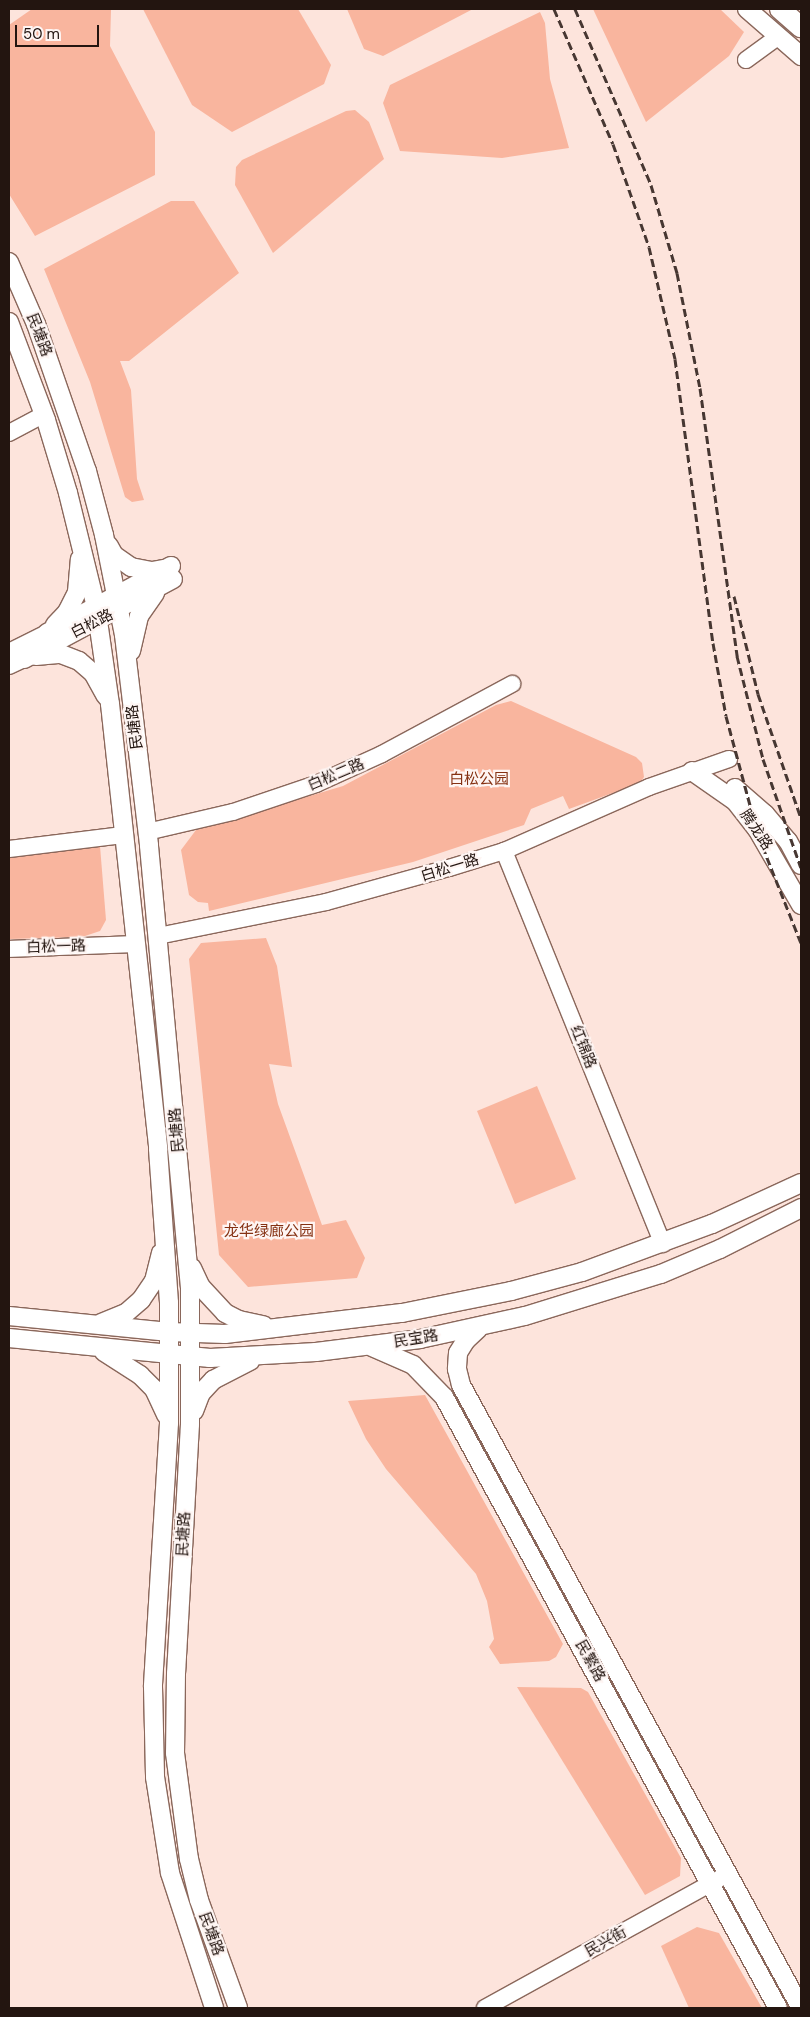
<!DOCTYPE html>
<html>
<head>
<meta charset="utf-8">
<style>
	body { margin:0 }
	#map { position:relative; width:810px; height:2017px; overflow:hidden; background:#fde4dc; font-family:"DM Sans","Noto Sans SC",sans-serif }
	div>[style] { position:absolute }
	.green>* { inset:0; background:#f9b59e }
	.roads { filter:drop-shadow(1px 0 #8a675b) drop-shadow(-1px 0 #8a675b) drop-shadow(0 1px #8a675b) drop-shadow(0 -1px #8a675b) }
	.tertiary>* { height:16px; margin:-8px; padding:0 8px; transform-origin:8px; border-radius:8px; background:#fff }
	.secondary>* { height:18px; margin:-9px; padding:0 9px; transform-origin:9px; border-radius:9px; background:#fff }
	.primary>* { height:20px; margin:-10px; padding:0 10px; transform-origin:10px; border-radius:10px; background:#fff }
	.rail>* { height:3px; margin-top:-1.5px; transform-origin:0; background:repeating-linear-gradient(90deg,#473732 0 8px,transparent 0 12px) }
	span { translate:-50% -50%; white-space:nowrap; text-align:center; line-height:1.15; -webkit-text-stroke:4.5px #fef5f3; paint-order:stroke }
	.street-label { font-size:15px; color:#231510 }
	.park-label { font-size:15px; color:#853112 }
	.frame { position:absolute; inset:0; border:10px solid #231510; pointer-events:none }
	.scale { position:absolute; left:15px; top:25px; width:84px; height:22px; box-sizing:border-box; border:2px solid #231510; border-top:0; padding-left:6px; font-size:15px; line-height:18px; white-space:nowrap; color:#231510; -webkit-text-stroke:4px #fef5f3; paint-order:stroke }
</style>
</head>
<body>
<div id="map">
	<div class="green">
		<div style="clip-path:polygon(32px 9px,111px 10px,110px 46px,155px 132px,155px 175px,35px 236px,9px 194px,9px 25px)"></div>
		<div style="clip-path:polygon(143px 9px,298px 9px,331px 65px,324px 84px,232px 132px,192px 105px)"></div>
		<div style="clip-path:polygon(347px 9px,473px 9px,383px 56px,364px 49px)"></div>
		<div style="clip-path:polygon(593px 9px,720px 9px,744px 32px,729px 56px,646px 122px)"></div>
		<div style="clip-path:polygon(540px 12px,545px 23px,550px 79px,569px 148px,502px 158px,400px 151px,383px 103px,390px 85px)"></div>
		<div style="clip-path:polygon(355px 110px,369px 122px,384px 159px,273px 253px,235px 185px,236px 167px,242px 160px,346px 111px)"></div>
		<div style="clip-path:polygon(171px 201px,194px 201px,239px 273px,129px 361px,120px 361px,131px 390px,137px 479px,144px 500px,132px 502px,125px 497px,90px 382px,44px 269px)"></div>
		<div style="clip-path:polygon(511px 701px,636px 757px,642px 763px,644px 777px,640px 783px,569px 809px,563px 796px,531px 809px,524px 825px,413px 862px,209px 911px,208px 903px,198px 902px,189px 895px,181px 850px,196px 830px,343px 786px,496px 705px)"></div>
		<div style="clip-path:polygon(100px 846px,106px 920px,100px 931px,82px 937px,9px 939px,9px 857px)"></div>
		<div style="clip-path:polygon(266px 938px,277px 966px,292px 1067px,269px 1064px,278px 1104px,322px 1225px,346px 1220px,365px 1258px,357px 1278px,248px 1287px,219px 1255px,189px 959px,201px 943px)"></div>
		<div style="clip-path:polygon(537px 1086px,576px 1179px,515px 1204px,477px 1111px)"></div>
		<div style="clip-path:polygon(425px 1395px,563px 1644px,556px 1657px,549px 1661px,500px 1664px,489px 1647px,494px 1639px,487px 1601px,476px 1574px,386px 1469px,366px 1439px,348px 1401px)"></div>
		<div style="clip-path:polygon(517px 1687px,581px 1688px,588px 1692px,681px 1858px,680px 1876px,645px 1895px)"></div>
		<div style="clip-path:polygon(697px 1927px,719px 1933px,762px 2008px,689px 2008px,661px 1946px)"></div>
	</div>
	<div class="roads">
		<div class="tertiary">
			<div style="left:746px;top:60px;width:39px;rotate:-36deg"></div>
			<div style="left:9px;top:433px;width:40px;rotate:-28deg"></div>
			<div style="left:9px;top:652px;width:42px;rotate:-26.6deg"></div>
			<div style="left:9px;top:666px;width:17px;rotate:-25deg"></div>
			<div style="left:147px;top:832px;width:88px;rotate:-13.1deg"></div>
			<div style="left:233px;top:812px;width:88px;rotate:-18.6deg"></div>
			<div style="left:316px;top:784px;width:72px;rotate:-24.4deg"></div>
			<div style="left:382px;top:754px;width:148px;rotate:-28.3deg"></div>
			<div style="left:9px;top:849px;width:115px;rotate:-7deg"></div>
			<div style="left:504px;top:851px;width:424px;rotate:68deg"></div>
			<div style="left:158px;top:936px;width:171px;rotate:-11.4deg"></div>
			<div style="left:326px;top:902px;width:128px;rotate:-15.5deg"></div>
			<div style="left:449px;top:868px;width:58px;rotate:-17.2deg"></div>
			<div style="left:504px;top:851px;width:158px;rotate:-23.8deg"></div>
			<div style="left:649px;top:787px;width:85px;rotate:-19.3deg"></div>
			<div style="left:9px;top:949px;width:125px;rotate:-2.3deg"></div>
			<div style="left:485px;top:2008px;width:275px;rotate:-28.9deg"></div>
		</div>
		<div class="secondary">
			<div style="left:747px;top:9px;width:72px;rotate:41deg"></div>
			<div style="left:9px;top:262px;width:68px;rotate:66.5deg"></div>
			<div style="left:36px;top:324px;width:156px;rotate:70.9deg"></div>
			<div style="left:87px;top:471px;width:66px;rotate:75.1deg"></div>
			<div style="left:104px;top:535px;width:102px;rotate:78.7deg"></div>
			<div style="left:124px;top:635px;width:212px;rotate:83.2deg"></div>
			<div style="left:149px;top:846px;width:443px;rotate:84.7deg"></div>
			<div style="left:190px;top:1287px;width:137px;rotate:90deg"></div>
			<div style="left:190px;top:1424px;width:249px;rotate:93.2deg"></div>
			<div style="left:176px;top:1673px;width:80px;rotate:90.7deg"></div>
			<div style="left:175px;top:1753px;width:107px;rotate:82.5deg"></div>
			<div style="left:189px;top:1859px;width:42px;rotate:76.3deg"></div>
			<div style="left:199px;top:1900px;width:115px;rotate:70.1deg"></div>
			<div style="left:9px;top:322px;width:105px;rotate:69.3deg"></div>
			<div style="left:46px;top:420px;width:76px;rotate:73.2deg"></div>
			<div style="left:68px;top:493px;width:117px;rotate:76.2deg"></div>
			<div style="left:96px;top:607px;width:98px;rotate:81.8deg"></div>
			<div style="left:110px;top:704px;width:448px;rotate:83.8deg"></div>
			<div style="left:158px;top:1149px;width:154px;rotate:85.9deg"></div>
			<div style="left:169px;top:1303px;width:120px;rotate:90deg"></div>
			<div style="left:169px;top:1423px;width:264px;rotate:93.5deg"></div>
			<div style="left:153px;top:1687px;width:90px;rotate:88.7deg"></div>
			<div style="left:155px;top:1777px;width:97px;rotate:81.1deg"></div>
			<div style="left:170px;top:1873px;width:142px;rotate:71.9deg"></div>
			<div style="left:109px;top:546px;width:10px;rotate:61deg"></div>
			<div style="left:114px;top:555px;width:21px;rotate:35deg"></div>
			<div style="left:131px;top:567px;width:21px;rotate:11deg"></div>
			<div style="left:152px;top:571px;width:11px;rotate:-10deg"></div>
			<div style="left:55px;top:625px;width:18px;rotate:-47deg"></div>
			<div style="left:67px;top:612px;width:22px;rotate:-63deg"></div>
			<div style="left:77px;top:592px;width:33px;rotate:-85deg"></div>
			<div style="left:47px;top:633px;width:141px;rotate:-28.4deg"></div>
			<div style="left:131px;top:651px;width:36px;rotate:-77deg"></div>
			<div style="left:139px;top:616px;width:28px;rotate:-55deg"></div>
			<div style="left:36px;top:656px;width:25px;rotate:-5deg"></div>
			<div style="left:61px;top:654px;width:19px;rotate:21deg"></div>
			<div style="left:79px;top:661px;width:18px;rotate:41deg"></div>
			<div style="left:93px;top:673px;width:26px;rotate:61deg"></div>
			<div style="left:24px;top:659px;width:169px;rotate:-28.2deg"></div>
			<div style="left:692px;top:771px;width:52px;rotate:34.9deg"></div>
			<div style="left:735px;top:801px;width:36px;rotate:52deg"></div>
			<div style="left:757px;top:829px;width:88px;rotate:59.9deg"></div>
			<div style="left:735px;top:788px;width:40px;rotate:41deg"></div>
			<div style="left:765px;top:814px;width:35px;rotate:50deg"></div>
			<div style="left:788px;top:841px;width:27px;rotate:62deg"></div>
			<div style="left:192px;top:1268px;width:21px;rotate:65deg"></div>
			<div style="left:201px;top:1287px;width:35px;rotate:47deg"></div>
			<div style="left:225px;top:1313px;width:16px;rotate:27deg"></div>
			<div style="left:239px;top:1320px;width:25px;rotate:12deg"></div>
			<div style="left:9px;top:1316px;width:161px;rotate:5.7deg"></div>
			<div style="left:169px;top:1332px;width:56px;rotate:2deg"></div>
			<div style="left:225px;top:1334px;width:178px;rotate:-6.8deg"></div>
			<div style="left:402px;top:1313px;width:111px;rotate:-11.4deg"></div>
			<div style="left:511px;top:1291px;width:73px;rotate:-15deg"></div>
			<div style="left:582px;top:1272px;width:139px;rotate:-20.3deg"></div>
			<div style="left:712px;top:1224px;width:98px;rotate:-24.7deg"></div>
			<div style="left:101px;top:1323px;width:27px;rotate:-22deg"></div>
			<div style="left:126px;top:1313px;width:20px;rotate:-41deg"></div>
			<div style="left:141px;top:1300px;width:23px;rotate:-56deg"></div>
			<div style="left:154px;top:1281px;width:29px;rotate:-76deg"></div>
			<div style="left:478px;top:1329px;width:16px;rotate:137deg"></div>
			<div style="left:466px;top:1340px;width:15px;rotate:122deg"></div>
			<div style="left:458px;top:1353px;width:16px;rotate:94deg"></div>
			<div style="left:457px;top:1369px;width:16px;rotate:76deg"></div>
			<div style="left:461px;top:1385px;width:710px;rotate:61.38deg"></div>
			<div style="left:9px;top:1338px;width:202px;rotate:5.7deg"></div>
			<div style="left:210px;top:1358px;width:106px;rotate:-3.2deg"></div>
			<div style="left:316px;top:1352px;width:105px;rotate:-7.1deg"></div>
			<div style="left:420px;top:1339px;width:107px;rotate:-12.4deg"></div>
			<div style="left:525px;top:1316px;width:142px;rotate:-17.2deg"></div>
			<div style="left:661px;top:1274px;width:64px;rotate:-23deg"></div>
			<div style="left:720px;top:1249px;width:91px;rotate:-26.8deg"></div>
			<div style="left:372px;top:1347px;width:45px;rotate:23.7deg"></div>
			<div style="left:413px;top:1365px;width:45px;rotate:45.9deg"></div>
			<div style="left:444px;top:1397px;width:696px;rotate:61.34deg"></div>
			<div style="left:104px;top:1352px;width:43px;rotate:32.6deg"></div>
			<div style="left:140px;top:1375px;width:20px;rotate:45deg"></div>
			<div style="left:154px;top:1389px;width:29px;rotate:65deg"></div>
			<div style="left:194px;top:1411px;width:19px;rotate:-69deg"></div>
			<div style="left:201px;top:1393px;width:18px;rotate:-47deg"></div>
			<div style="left:213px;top:1380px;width:42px;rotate:-27.2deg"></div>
		</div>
		<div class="primary">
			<div style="left:780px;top:9px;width:28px;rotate:41deg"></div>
		</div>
	</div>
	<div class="rail">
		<div style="left:554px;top:9px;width:147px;rotate:66.4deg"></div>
		<div style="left:613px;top:144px;width:109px;rotate:70.7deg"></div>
		<div style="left:649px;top:247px;width:115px;rotate:76.9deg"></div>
		<div style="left:675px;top:359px;width:287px;rotate:82.4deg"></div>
		<div style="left:713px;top:643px;width:74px;rotate:79.9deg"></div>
		<div style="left:726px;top:716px;width:123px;rotate:74.9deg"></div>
		<div style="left:758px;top:835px;width:116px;rotate:68.3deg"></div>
		<div style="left:575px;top:9px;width:192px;rotate:66.6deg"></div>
		<div style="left:651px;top:185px;width:92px;rotate:73.5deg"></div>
		<div style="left:677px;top:273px;width:117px;rotate:78.7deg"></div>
		<div style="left:700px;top:388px;width:271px;rotate:82.1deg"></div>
		<div style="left:737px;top:656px;width:106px;rotate:75.8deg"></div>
		<div style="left:763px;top:759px;width:115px;rotate:70.8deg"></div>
		<div style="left:734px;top:596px;width:101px;rotate:76.2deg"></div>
		<div style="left:758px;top:694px;width:131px;rotate:70.9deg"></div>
	</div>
	<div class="street-label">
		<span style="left:39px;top:335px;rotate:69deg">民塘路</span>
		<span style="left:92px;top:624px;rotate:-27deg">白松路</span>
		<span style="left:135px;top:727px;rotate:-97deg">民塘路</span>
		<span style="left:336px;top:775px;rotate:-23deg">白松二路</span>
		<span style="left:756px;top:830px;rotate:56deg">腾龙路</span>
		<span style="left:450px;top:868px;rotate:-17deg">白松一路</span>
		<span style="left:56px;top:947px;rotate:-2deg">白松一路</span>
		<span style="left:583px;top:1047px;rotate:68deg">红锦路</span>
		<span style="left:177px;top:1130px;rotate:-95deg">民塘路</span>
		<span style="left:416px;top:1339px;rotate:-9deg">民宝路</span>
		<span style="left:184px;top:1534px;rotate:-87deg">民塘路</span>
		<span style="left:590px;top:1661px;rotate:61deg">民繁路</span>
		<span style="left:211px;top:1934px;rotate:70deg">民塘路</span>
		<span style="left:606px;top:1942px;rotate:-29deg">民兴街</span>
	</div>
	<div class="park-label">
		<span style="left:479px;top:780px">白松公园</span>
		<span style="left:269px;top:1232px">龙华绿廊公园</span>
	</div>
	<div class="frame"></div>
	<div class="scale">50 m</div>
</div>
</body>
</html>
